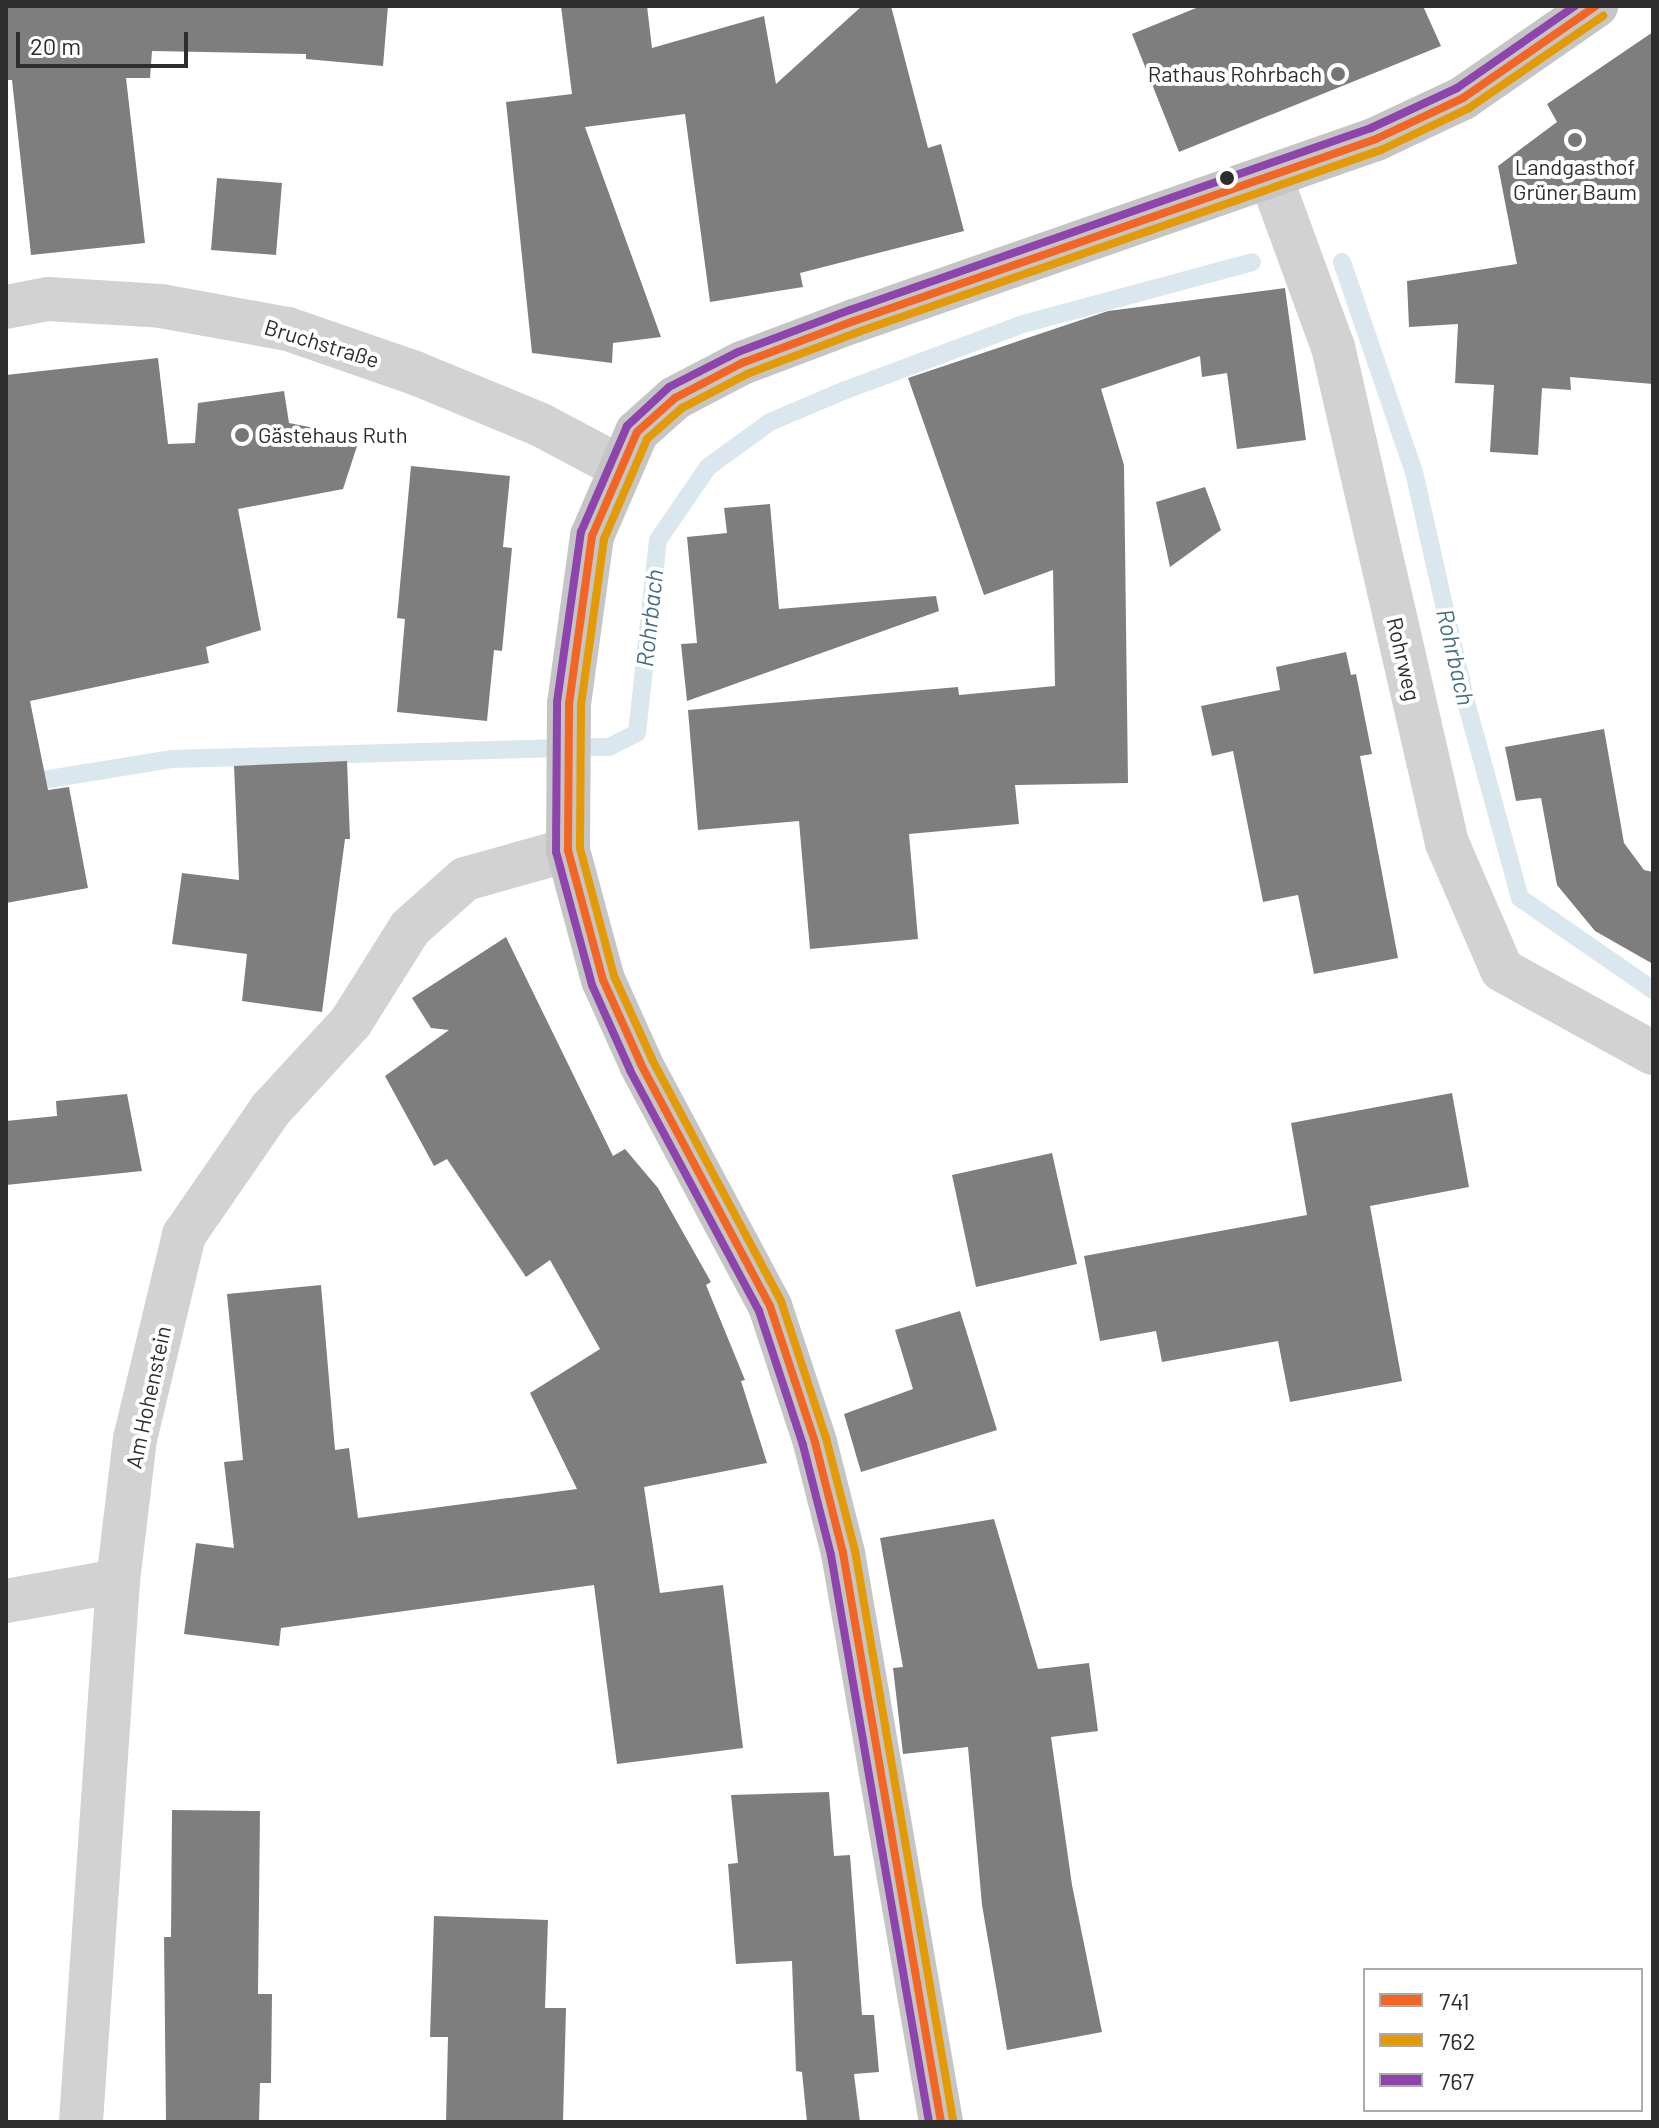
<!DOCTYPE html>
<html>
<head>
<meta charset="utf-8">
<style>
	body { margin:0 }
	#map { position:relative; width:1659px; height:2128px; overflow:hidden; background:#fff; font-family:Barlow,sans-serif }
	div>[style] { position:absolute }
	.stream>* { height:18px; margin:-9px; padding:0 9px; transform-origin:9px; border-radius:9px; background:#dae7ee }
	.building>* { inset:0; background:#7e7e7e }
	.minor>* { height:44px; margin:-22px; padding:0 22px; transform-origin:22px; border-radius:22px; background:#d2d2d2 }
	.primary>* { height:44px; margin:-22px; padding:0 22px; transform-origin:22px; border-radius:22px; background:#c5c5c5 }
	.bus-1>* { height:8px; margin:-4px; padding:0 4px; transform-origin:4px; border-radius:4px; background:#f26522 }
	.bus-2>* { height:8px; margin:-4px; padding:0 4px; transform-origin:4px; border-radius:4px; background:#e39a04 }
	.bus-3>* { height:8px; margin:-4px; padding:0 4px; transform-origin:4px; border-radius:4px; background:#8e44ad }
	.dots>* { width:22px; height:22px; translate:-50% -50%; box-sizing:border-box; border:4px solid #fff; border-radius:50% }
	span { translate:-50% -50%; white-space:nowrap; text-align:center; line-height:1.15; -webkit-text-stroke:8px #fff; paint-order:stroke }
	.poi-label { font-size:22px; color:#2d2d2d }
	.right { translate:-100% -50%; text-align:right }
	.left { translate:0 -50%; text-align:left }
	.street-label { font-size:22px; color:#2d2d2d }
	.water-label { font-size:24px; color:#456f85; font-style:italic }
	.frame { position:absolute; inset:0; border:8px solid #2d2d2d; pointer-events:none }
	.legend { position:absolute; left:1363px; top:1968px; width:280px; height:144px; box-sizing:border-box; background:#fff; border:2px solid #ababab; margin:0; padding:10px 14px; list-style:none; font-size:24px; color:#2d2d2d }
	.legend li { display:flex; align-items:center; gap:16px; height:40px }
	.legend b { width:40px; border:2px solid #ababab }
	.scale { position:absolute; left:16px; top:32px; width:172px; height:36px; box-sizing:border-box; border:4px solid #2d2d2d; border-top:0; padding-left:10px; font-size:24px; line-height:28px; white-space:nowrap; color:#2d2d2d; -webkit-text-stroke:6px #fff; paint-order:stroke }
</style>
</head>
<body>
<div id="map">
	<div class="stream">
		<div style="left:1342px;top:262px;width:222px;rotate:71.1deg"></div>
		<div style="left:1414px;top:472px;width:236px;rotate:77.3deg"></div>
		<div style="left:1466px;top:702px;width:203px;rotate:74.6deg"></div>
		<div style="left:1520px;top:898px;width:162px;rotate:34.7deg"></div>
		<div style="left:6px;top:786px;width:167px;rotate:-9.3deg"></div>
		<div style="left:171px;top:759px;width:438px;rotate:-1.6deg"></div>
		<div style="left:609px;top:747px;width:31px;rotate:-27deg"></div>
		<div style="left:637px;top:733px;width:194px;rotate:-83.8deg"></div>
		<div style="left:658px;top:540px;width:88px;rotate:-55.6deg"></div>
		<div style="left:708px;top:467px;width:77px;rotate:-36deg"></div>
		<div style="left:770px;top:422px;width:79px;rotate:-23deg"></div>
		<div style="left:843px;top:391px;width:192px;rotate:-20.4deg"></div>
		<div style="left:1023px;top:324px;width:237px;rotate:-15.1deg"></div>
	</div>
	<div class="building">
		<div style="clip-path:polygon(6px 6px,388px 6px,383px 66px,306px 59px,306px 54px,152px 51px,150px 78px,126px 78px,145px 243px,31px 255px,12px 80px,6px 80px)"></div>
		<div style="clip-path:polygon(561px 6px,647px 6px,652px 48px,764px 16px,776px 84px,862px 6px,891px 6px,928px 148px,941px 144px,964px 231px,800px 273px,803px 287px,710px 302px,685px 114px,585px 127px,661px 337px,613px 343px,612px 363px,532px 353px,506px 102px,572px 94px)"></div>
		<div style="clip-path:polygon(1201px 6px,1423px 6px,1441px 46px,1179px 152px,1132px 34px)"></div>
		<div style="clip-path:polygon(1653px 32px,1653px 384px,1570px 377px,1571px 390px,1542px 388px,1538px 455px,1490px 452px,1494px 385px,1455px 383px,1458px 324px,1409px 327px,1407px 281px,1517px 264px,1498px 166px,1557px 122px,1547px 104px)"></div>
		<div style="clip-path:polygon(217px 178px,282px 183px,276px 255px,211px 250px)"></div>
		<div style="clip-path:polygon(1285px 288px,1306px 440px,1237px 449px,1227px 373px,1202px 377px,1200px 356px,1101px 389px,1124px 465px,1128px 783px,1015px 785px,1019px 824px,909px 834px,918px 939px,810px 949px,799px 821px,698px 830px,688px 710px,958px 687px,959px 695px,1055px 686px,1053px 570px,984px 595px,908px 378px,1108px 311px)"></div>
		<div style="clip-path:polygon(158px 358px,168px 444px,195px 443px,198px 403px,284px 391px,289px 423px,360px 437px,343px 489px,238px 509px,261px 630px,206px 647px,209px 663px,30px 701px,48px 790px,69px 787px,88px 888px,6px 903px,6px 375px)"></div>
		<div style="clip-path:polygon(411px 466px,510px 476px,503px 547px,512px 548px,502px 651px,494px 650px,487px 721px,397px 712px,405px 619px,397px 618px)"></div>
		<div style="clip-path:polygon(1205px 487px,1221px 530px,1170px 567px,1156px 502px)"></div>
		<div style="clip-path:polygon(770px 504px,779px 609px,936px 596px,939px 611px,687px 701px,681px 644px,697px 643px,687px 537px,727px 533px,724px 508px)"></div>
		<div style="clip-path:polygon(1346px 652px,1351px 675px,1356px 674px,1372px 754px,1360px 756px,1398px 958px,1314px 974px,1298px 895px,1263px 902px,1233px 751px,1212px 756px,1201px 706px,1280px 690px,1276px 667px)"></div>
		<div style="clip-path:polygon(1604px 729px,1624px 843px,1644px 870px,1653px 872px,1653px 964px,1595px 931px,1557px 885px,1541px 798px,1516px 801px,1505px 747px)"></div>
		<div style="clip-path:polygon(347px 761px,350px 839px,345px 839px,322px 1012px,242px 1001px,247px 954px,172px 944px,182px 873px,239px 880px,234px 766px)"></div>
		<div style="clip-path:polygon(506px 937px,613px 1156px,625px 1149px,658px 1188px,711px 1282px,706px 1285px,745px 1380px,741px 1381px,767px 1463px,644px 1487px,660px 1593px,723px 1585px,743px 1748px,617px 1764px,594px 1585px,281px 1628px,279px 1646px,184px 1634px,196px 1543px,234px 1548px,224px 1462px,243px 1460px,227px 1294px,321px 1285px,335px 1450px,349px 1448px,358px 1518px,577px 1489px,530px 1393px,600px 1349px,550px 1260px,526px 1277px,447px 1159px,434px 1166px,385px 1076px,449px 1030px,431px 1028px,412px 998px)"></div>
		<div style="clip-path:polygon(1452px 1093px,1469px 1187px,1370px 1206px,1402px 1381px,1290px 1402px,1278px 1341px,1162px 1362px,1156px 1331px,1100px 1341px,1084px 1256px,1307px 1215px,1291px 1123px)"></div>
		<div style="clip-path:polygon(127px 1094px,142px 1171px,6px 1185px,6px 1121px,57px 1116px,56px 1101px)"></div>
		<div style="clip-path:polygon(1052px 1153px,1077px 1264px,976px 1287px,952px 1175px)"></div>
		<div style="clip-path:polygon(960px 1311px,997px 1430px,861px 1472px,844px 1414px,913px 1389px,895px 1330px)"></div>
		<div style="clip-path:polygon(994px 1519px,1038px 1669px,1089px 1663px,1098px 1731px,1051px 1737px,1072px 1885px,1102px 2032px,1007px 2050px,982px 1905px,968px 1747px,903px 1754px,893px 1668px,903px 1667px,880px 1538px)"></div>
		<div style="clip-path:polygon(829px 1792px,834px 1856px,850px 1855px,862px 2015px,874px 2015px,879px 2072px,854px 2074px,860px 2122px,807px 2122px,802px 2072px,796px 2071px,792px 1961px,736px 1964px,728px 1864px,738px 1863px,731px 1795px)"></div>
		<div style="clip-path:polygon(172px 1810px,260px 1811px,258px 1994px,272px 1994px,271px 2083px,260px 2083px,259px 2122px,166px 2122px,164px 1937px,171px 1937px)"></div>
		<div style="clip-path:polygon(434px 1916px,548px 1920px,545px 2008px,566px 2008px,563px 2122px,446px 2122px,448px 2037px,430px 2037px)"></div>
	</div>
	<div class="minor">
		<div style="left:1271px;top:178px;width:180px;rotate:69.9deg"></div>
		<div style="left:1333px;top:347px;width:509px;rotate:77.06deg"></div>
		<div style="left:1447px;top:843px;width:138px;rotate:66.6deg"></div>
		<div style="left:1502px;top:970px;width:172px;rotate:28.8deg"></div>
		<div style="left:6px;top:307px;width:43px;rotate:-10.8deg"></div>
		<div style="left:48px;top:299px;width:113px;rotate:3.5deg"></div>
		<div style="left:161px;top:306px;width:129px;rotate:10.3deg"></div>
		<div style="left:288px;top:329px;width:134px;rotate:19.1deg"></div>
		<div style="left:415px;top:373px;width:134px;rotate:22.4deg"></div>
		<div style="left:539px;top:424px;width:89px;rotate:28deg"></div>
		<div style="left:6px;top:1601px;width:114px;rotate:-10.1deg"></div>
		<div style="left:81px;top:2122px;width:542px;rotate:-86.09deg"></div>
		<div style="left:118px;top:1581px;width:143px;rotate:-83.2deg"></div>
		<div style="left:135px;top:1439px;width:210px;rotate:-76.5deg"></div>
		<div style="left:184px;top:1235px;width:153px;rotate:-55.4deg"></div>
		<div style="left:271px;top:1109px;width:118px;rotate:-47.4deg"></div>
		<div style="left:351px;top:1022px;width:111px;rotate:-57.9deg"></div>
		<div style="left:410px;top:928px;width:74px;rotate:-41.7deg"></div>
		<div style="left:465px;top:879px;width:107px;rotate:-15.7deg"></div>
	</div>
	<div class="primary">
		<div style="left:941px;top:2122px;width:577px;rotate:-99.77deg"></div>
		<div style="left:843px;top:1553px;width:114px;rotate:-104.2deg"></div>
		<div style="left:815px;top:1442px;width:143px;rotate:-108.3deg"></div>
		<div style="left:770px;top:1306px;width:274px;rotate:-118.1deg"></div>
		<div style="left:641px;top:1064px;width:92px;rotate:-114.3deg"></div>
		<div style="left:603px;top:980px;width:135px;rotate:-105.1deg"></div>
		<div style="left:568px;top:850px;width:146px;rotate:-89.6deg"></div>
		<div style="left:569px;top:704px;width:170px;rotate:-82.2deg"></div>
		<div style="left:592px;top:536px;width:113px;rotate:-66.6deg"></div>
		<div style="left:637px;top:432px;width:51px;rotate:-41.8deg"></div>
		<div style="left:675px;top:398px;width:76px;rotate:-27.6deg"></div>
		<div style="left:742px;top:363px;width:120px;rotate:-20.6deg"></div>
		<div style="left:854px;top:321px;width:553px;rotate:-19.22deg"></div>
		<div style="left:1376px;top:139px;width:96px;rotate:-25.2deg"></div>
		<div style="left:1463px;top:98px;width:162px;rotate:-34.7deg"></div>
	</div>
	<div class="bus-1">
		<div style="left:941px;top:2122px;width:577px;rotate:-99.77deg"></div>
		<div style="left:843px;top:1553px;width:114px;rotate:-104.2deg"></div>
		<div style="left:815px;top:1442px;width:143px;rotate:-108.3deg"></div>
		<div style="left:770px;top:1306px;width:274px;rotate:-118.1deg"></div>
		<div style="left:641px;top:1064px;width:92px;rotate:-114.3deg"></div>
		<div style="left:603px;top:980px;width:135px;rotate:-105.1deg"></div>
		<div style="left:568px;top:850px;width:146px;rotate:-89.6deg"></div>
		<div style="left:569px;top:704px;width:170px;rotate:-82.2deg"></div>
		<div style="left:592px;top:536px;width:113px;rotate:-66.6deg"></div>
		<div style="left:637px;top:432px;width:51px;rotate:-41.8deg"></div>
		<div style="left:675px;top:398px;width:76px;rotate:-27.6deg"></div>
		<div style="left:742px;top:363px;width:120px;rotate:-20.6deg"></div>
		<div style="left:854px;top:321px;width:553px;rotate:-19.22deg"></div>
		<div style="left:1376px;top:139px;width:96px;rotate:-25.2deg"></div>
		<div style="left:1463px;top:98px;width:162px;rotate:-34.7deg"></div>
	</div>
	<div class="bus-2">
		<div style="left:953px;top:2120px;width:577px;rotate:-99.77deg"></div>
		<div style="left:855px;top:1551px;width:117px;rotate:-104.4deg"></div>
		<div style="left:826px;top:1438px;width:144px;rotate:-108.2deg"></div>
		<div style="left:781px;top:1301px;width:274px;rotate:-118.1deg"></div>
		<div style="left:652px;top:1059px;width:91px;rotate:-114.6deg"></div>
		<div style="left:614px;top:976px;width:132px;rotate:-104.9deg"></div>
		<div style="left:580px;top:848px;width:143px;rotate:-89.6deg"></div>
		<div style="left:581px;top:705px;width:168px;rotate:-82.1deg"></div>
		<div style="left:604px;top:539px;width:109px;rotate:-66.7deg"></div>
		<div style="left:647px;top:439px;width:47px;rotate:-41.5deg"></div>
		<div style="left:682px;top:408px;width:73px;rotate:-27.6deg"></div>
		<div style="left:747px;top:374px;width:119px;rotate:-20.7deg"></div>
		<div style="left:858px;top:332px;width:554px;rotate:-19.19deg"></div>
		<div style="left:1381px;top:150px;width:98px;rotate:-25.5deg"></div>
		<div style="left:1469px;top:108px;width:163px;rotate:-34.5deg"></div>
	</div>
	<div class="bus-3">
		<div style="left:929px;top:2122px;width:575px;rotate:-99.81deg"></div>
		<div style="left:831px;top:1555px;width:114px;rotate:-104.3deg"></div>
		<div style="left:803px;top:1445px;width:141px;rotate:-108.2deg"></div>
		<div style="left:759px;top:1311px;width:273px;rotate:-118.2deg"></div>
		<div style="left:630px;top:1070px;width:93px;rotate:-114.1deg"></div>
		<div style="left:592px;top:985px;width:138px;rotate:-105.1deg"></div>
		<div style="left:556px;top:852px;width:150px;rotate:-89.6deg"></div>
		<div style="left:557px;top:702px;width:172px;rotate:-82deg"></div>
		<div style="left:581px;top:532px;width:116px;rotate:-66.5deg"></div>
		<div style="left:627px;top:426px;width:57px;rotate:-42.9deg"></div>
		<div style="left:669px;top:387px;width:77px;rotate:-26.9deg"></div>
		<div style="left:738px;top:352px;width:120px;rotate:-20.6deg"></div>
		<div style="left:850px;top:310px;width:552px;rotate:-19.26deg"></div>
		<div style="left:1371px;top:128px;width:95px;rotate:-24.9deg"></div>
		<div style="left:1457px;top:88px;width:144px;rotate:-34.8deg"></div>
	</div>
	<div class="dots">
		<div style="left:1338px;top:74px;background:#767676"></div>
		<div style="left:1575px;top:140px;background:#767676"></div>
		<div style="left:1227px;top:178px;background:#2d2d2d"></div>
		<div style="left:242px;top:435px;background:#767676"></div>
	</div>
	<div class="poi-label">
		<span class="right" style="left:1322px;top:74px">Rathaus Rohrbach</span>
		<span style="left:1575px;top:179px">Landgasthof<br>Grüner Baum</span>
		<span class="left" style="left:258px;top:435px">Gästehaus Ruth</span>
	</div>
	<div class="street-label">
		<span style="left:322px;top:343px;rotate:17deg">Bruchstraße</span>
		<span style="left:1404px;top:659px;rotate:77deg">Rohrweg</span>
		<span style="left:148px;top:1397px;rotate:-78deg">Am Hohenstein</span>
	</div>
	<div class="water-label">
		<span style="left:649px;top:618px;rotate:-84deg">Rohrbach</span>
		<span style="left:1456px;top:657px;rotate:77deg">Rohrbach</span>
	</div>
	<div class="frame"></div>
	<ul class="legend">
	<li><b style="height:10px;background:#f26522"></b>741</li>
	<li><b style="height:10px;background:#e39a04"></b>762</li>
	<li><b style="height:10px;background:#8e44ad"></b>767</li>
	</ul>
	<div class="scale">20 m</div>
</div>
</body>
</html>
